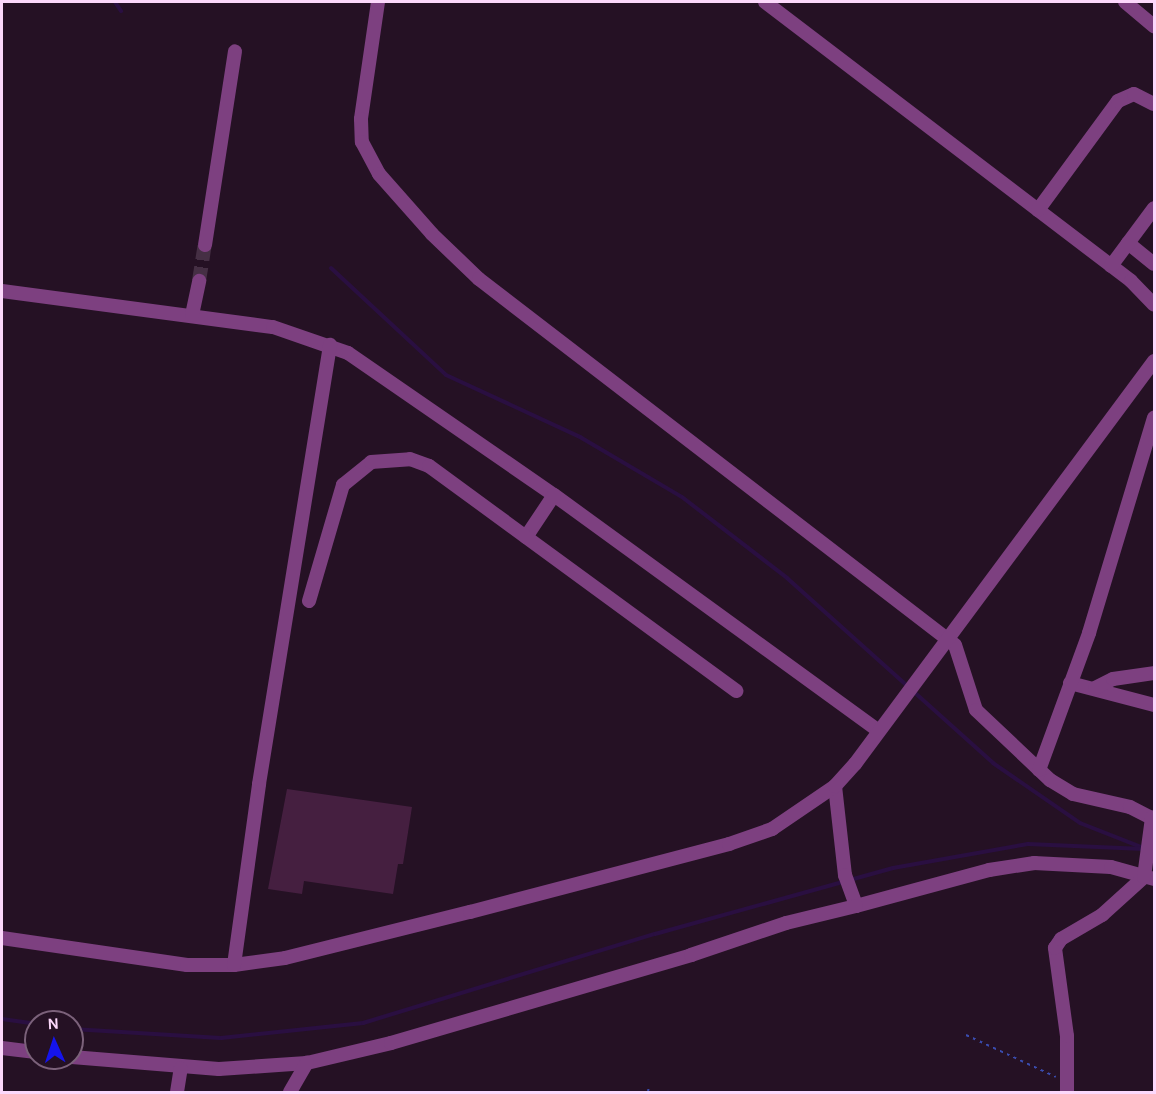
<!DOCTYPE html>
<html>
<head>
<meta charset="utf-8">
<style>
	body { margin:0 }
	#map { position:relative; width:1156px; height:1094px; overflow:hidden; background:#251124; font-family:Karla,sans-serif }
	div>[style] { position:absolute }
	.stream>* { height:4px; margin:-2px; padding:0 2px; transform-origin:2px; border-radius:2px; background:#2a0f41 }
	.building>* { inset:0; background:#451f40 }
	.minor-tunnel>* { height:14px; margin-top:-7px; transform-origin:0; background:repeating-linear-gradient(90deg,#452f44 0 14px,transparent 0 21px) }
	.path>* { height:2px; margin-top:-1px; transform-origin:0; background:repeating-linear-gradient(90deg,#3a4caf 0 3px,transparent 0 7.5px) }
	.minor>* { height:14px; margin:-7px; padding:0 7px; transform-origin:7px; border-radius:7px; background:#7d4080 }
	span { translate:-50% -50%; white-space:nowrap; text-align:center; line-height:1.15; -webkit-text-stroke:4.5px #251124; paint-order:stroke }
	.frame { position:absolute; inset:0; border:3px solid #fcd8fb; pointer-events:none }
	.north { position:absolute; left:24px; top:1010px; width:60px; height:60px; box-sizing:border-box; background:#251124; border:2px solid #7b617a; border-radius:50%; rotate:357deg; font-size:16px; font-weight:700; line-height:24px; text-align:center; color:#fcd8fb }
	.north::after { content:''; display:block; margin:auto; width:21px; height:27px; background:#1514ec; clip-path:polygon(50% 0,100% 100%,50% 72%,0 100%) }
</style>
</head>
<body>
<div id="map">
	<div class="stream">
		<div style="left:115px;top:2px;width:11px;rotate:56deg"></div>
		<div style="left:331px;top:268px;width:157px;rotate:42.9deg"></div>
		<div style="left:446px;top:375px;width:148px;rotate:24.8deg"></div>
		<div style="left:580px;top:437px;width:118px;rotate:30.5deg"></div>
		<div style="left:682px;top:497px;width:133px;rotate:37.6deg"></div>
		<div style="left:787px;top:578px;width:277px;rotate:41.9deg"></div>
		<div style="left:993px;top:763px;width:106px;rotate:34.6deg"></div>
		<div style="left:1080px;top:823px;width:66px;rotate:21.5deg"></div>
		<div style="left:2px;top:1019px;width:34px;rotate:8deg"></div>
		<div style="left:72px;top:1029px;width:149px;rotate:3.5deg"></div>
		<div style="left:221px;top:1038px;width:143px;rotate:-6deg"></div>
		<div style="left:363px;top:1023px;width:305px;rotate:-17deg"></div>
		<div style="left:655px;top:934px;width:247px;rotate:-15.5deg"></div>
		<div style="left:893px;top:868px;width:137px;rotate:-10.1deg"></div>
		<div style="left:1028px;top:844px;width:116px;rotate:2.5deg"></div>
	</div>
	<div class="building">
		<div style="clip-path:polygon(287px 789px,412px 807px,403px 864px,398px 864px,393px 894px,304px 881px,302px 894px,268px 889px)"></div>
	</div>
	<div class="minor-tunnel">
		<div style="left:199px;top:281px;width:36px;rotate:-81deg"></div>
	</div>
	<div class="path">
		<div style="left:966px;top:1035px;width:99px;rotate:25deg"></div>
		<div style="left:648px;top:1092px;width:7px;rotate:-82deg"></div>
	</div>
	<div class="minor">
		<div style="left:378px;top:2px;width:118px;rotate:98.3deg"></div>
		<div style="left:361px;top:119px;width:23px;rotate:88deg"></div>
		<div style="left:362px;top:142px;width:36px;rotate:62deg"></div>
		<div style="left:379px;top:174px;width:80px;rotate:48.5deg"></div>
		<div style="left:432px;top:234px;width:65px;rotate:43.8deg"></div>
		<div style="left:479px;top:279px;width:600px;rotate:37.56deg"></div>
		<div style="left:955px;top:645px;width:68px;rotate:72.1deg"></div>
		<div style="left:976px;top:710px;width:102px;rotate:43.4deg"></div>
		<div style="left:1050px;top:780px;width:27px;rotate:31deg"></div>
		<div style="left:1073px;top:794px;width:58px;rotate:12.8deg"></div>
		<div style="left:1130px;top:807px;width:27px;rotate:27deg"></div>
		<div style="left:765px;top:2px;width:460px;rotate:37.3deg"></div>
		<div style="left:1131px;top:281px;width:33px;rotate:46deg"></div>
		<div style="left:1125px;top:2px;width:38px;rotate:40deg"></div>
		<div style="left:1038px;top:210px;width:135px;rotate:-53.7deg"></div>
		<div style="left:1118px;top:101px;width:17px;rotate:-24deg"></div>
		<div style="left:1134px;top:94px;width:22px;rotate:27deg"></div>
		<div style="left:1128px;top:243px;width:33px;rotate:39deg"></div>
		<div style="left:205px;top:245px;width:196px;rotate:-81.2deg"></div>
		<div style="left:1111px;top:266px;width:72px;rotate:-53.4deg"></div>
		<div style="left:2px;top:291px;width:273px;rotate:7.6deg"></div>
		<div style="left:273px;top:327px;width:79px;rotate:19.1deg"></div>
		<div style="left:348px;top:353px;width:250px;rotate:34.6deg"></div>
		<div style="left:554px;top:495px;width:400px;rotate:36deg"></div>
		<div style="left:192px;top:315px;width:35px;rotate:-78deg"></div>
		<div style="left:526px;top:537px;width:50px;rotate:-56.3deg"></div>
		<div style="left:309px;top:601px;width:121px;rotate:-73.7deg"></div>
		<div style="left:343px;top:485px;width:36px;rotate:-39deg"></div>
		<div style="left:371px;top:462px;width:39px;rotate:-4deg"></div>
		<div style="left:410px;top:459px;width:20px;rotate:20deg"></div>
		<div style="left:429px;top:466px;width:381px;rotate:36.2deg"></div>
		<div style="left:1070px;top:683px;width:87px;rotate:14.7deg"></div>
		<div style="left:1095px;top:688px;width:20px;rotate:-27deg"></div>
		<div style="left:1113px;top:679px;width:41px;rotate:-8.3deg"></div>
		<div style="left:1039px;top:770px;width:146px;rotate:-69.9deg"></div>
		<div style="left:1089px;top:633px;width:225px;rotate:-73.2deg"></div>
		<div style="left:835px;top:786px;width:90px;rotate:83.6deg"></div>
		<div style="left:845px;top:875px;width:33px;rotate:70deg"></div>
		<div style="left:856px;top:906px;width:138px;rotate:-15.1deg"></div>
		<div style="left:989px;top:870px;width:46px;rotate:-8.8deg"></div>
		<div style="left:1034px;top:863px;width:77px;rotate:3deg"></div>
		<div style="left:1111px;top:867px;width:45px;rotate:15.6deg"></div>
		<div style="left:2px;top:938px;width:187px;rotate:8.3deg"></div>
		<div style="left:187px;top:965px;width:47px"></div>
		<div style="left:234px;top:965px;width:51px;rotate:-7.8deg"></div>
		<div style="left:285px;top:958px;width:191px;rotate:-14deg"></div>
		<div style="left:470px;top:912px;width:268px;rotate:-14.7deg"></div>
		<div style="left:729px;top:844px;width:46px;rotate:-19.2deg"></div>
		<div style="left:772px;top:829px;width:76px;rotate:-34.3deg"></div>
		<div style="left:835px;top:786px;width:30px;rotate:-48deg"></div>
		<div style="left:855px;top:764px;width:502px;rotate:-53.43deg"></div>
		<div style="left:234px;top:965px;width:183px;rotate:-82.1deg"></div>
		<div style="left:259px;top:784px;width:445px;rotate:-80.8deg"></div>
		<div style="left:2px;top:1048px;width:34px;rotate:7deg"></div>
		<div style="left:72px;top:1057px;width:147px;rotate:4.7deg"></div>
		<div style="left:219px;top:1069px;width:88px;rotate:-3.9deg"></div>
		<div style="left:307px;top:1063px;width:86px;rotate:-13.4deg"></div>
		<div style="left:391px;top:1043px;width:313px;rotate:-16.3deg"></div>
		<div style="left:691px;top:955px;width:100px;rotate:-18.6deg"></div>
		<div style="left:786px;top:923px;width:72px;rotate:-13.7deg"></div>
		<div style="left:177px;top:1092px;width:24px;rotate:-81deg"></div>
		<div style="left:290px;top:1092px;width:34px;rotate:-60deg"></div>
		<div style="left:1067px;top:1092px;width:56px;rotate:-90deg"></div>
		<div style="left:1067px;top:1036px;width:89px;rotate:-97.8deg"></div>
		<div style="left:1055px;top:948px;width:11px;rotate:-56deg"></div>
		<div style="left:1061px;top:939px;width:48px;rotate:-30.3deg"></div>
		<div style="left:1102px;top:915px;width:57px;rotate:-42.1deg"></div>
		<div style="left:1144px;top:877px;width:60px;rotate:-82.3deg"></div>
	</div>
	<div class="frame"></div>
	<div class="north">N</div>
</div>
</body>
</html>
